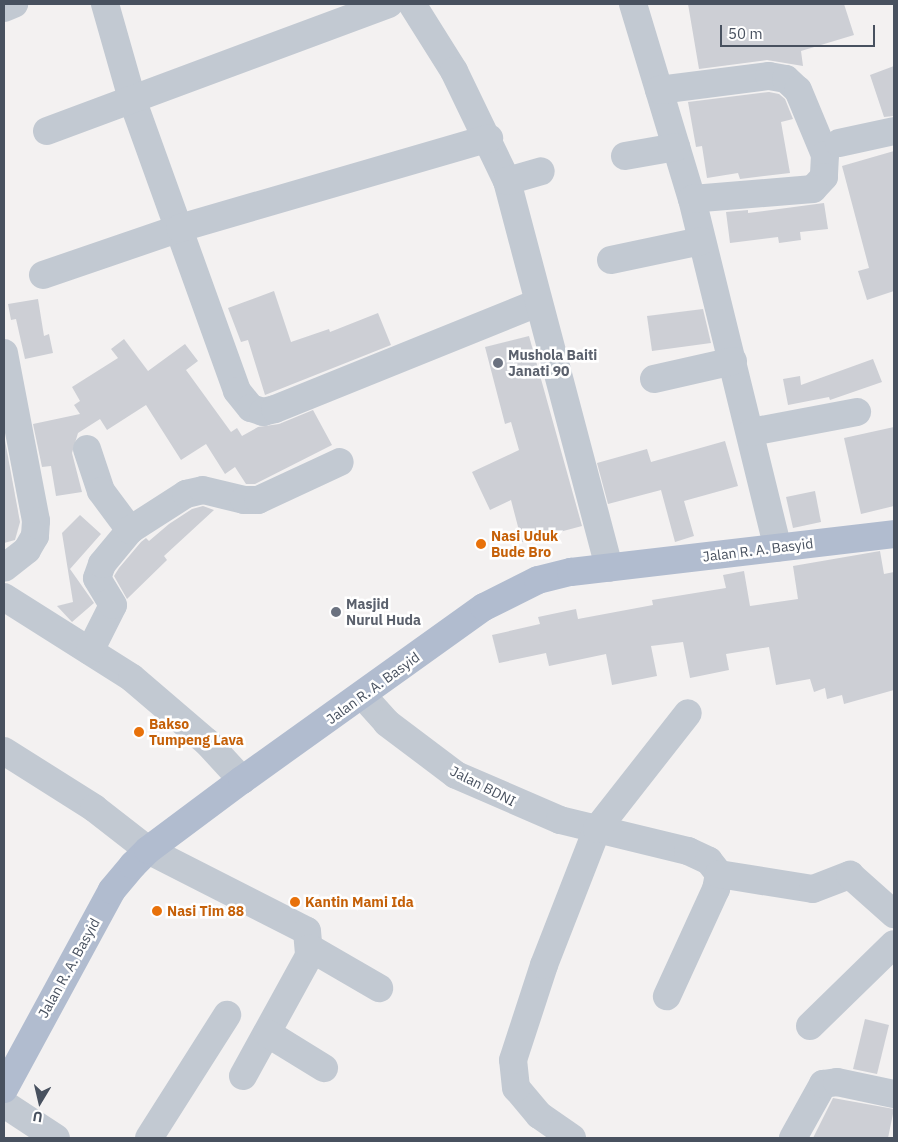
<!DOCTYPE html>
<html>
<head>
<meta charset="utf-8">
<style>
	body { margin:0 }
	#map { position:relative; width:898px; height:1142px; overflow:hidden; background:#f3f1f1; font-family:"IBM Plex Sans",sans-serif }
	div>[style] { position:absolute }
	.building>* { inset:0; background:#cdcfd5 }
	.minor>* { height:28px; margin:-14px; padding:0 14px; transform-origin:14px; border-radius:14px; background:#c2c9d2 }
	.major>* { height:28px; margin:-14px; padding:0 14px; transform-origin:14px; border-radius:14px; background:#b1bccf }
	.dots>* { width:14px; height:14px; translate:-50% -50%; box-sizing:border-box; border:2px solid #fff; border-radius:50% }
	span { translate:-50% -50%; white-space:nowrap; text-align:center; line-height:1.15; -webkit-text-stroke:5px #fff; paint-order:stroke }
	.worship-label { font-size:14px; color:#5b616d; font-weight:700 }
	.left { translate:0 -50%; text-align:left }
	.food-label { font-size:14px; color:#c56008; font-weight:700 }
	.street-label { font-size:14px; color:#48515f }
	.frame { position:absolute; inset:0; border:5px solid #48515f; pointer-events:none }
	.north { position:absolute; left:15px; top:1077px; width:50px; height:50px; -webkit-text-stroke:4px #fff; paint-order:stroke; rotate:189deg; font-size:14px; font-weight:700; line-height:20px; text-align:center; color:#48515f }
	.north::after { content:''; display:block; margin:auto; width:18px; height:22px; background:#48515f; clip-path:polygon(50% 0,100% 100%,50% 72%,0 100%) }
	.scale { position:absolute; left:720px; top:25px; width:155px; height:22px; box-sizing:border-box; border:2px solid #48515f; border-top:0; padding-left:6px; font-size:15px; line-height:18px; white-space:nowrap; color:#48515f; -webkit-text-stroke:4px #fff; paint-order:stroke }
</style>
</head>
<body>
<div id="map">
	<div class="building">
		<div style="clip-path:polygon(688px 4px,844px 4px,854px 35px,801px 51px,803px 66px,767px 60px,699px 69px)"></div>
		<div style="clip-path:polygon(894px 66px,894px 116px,884px 117px,870px 75px)"></div>
		<div style="clip-path:polygon(769px 92px,779px 94px,785px 99px,793px 119px,781px 122px,790px 173px,740px 179px,738px 173px,707px 178px,702px 146px,696px 147px,688px 102px)"></div>
		<div style="clip-path:polygon(894px 151px,894px 291px,867px 300px,858px 271px,869px 268px,842px 166px)"></div>
		<div style="clip-path:polygon(824px 203px,828px 229px,800px 232px,801px 240px,779px 243px,778px 237px,730px 243px,726px 212px,748px 210px,748px 213px)"></div>
		<div style="clip-path:polygon(274px 291px,291px 342px,329px 329px,330px 332px,378px 313px,391px 345px,265px 395px,248px 340px,241px 342px,228px 308px)"></div>
		<div style="clip-path:polygon(38px 299px,44px 336px,49px 334px,53px 353px,25px 359px,16px 319px,11px 320px,8px 304px)"></div>
		<div style="clip-path:polygon(703px 309px,711px 343px,652px 351px,647px 316px)"></div>
		<div style="clip-path:polygon(529px 336px,582px 526px,522px 542px,511px 500px,490px 510px,472px 472px,519px 450px,511px 422px,505px 424px,485px 347px)"></div>
		<div style="clip-path:polygon(124px 339px,148px 371px,185px 344px,198px 361px,186px 370px,231px 432px,237px 428px,242px 436px,258px 427px,279px 424px,313px 410px,332px 445px,255px 484px,246px 484px,235px 467px,225px 474px,206px 444px,181px 460px,146px 405px,107px 430px,100px 419px,78px 433px,72px 453px,82px 492px,56px 496px,51px 466px,42px 467px,33px 424px,80px 414px,74px 405px,80px 401px,72px 387px,118px 358px,111px 349px)"></div>
		<div style="clip-path:polygon(873px 359px,882px 382px,830px 400px,829px 397px,788px 405px,783px 379px,800px 376px,801px 385px)"></div>
		<div style="clip-path:polygon(894px 427px,894px 506px,861px 514px,844px 438px)"></div>
		<div style="clip-path:polygon(4px 435px,20px 522px,15px 540px,4px 543px)"></div>
		<div style="clip-path:polygon(725px 441px,738px 486px,684px 501px,694px 536px,675px 542px,661px 490px,608px 504px,597px 463px,647px 449px,651px 462px)"></div>
		<div style="clip-path:polygon(815px 491px,821px 522px,793px 528px,786px 497px)"></div>
		<div style="clip-path:polygon(203px 506px,214px 510px,164px 556px,167px 560px,127px 599px,114px 576px,119px 568px,141px 542px,146px 538px,149px 541px,169px 524px,192px 509px)"></div>
		<div style="clip-path:polygon(80px 515px,101px 534px,70px 569px,94px 603px,72px 622px,57px 606px,73px 602px,62px 533px)"></div>
		<div style="clip-path:polygon(880px 551px,884px 574px,894px 572px,894px 690px,844px 704px,842px 695px,827px 699px,825px 688px,814px 692px,810px 679px,776px 685px,769px 647px,726px 654px,729px 670px,690px 678px,683px 642px,651px 646px,657px 676px,612px 685px,606px 654px,549px 666px,546px 653px,499px 663px,492px 635px,540px 624px,538px 617px,576px 609px,578px 619px,653px 605px,652px 600px,726px 588px,723px 575px,744px 571px,750px 606px,798px 599px,793px 566px)"></div>
		<div style="clip-path:polygon(865px 1019px,889px 1025px,877px 1074px,853px 1069px)"></div>
		<div style="clip-path:polygon(833px 1098px,894px 1109px,888px 1138px,813px 1138px)"></div>
	</div>
	<div class="minor">
		<div style="left:105px;top:4px;width:99px;rotate:74.1deg"></div>
		<div style="left:132px;top:99px;width:310px;rotate:70.2deg"></div>
		<div style="left:237px;top:391px;width:22px;rotate:51deg"></div>
		<div style="left:251px;top:408px;width:13px;rotate:18deg"></div>
		<div style="left:263px;top:412px;width:12px;rotate:-14deg"></div>
		<div style="left:275px;top:409px;width:283px;rotate:-22deg"></div>
		<div style="left:412px;top:4px;width:79px;rotate:57.9deg"></div>
		<div style="left:454px;top:71px;width:122px;rotate:64.3deg"></div>
		<div style="left:507px;top:181px;width:400px;rotate:75.2deg"></div>
		<div style="left:633px;top:4px;width:204px;rotate:73.2deg"></div>
		<div style="left:692px;top:199px;width:359px;rotate:76.2deg"></div>
		<div style="left:4px;top:8px;width:11px;rotate:-22deg"></div>
		<div style="left:659px;top:90px;width:111px;rotate:-7.3deg"></div>
		<div style="left:769px;top:76px;width:17px;rotate:10deg"></div>
		<div style="left:786px;top:79px;width:16px;rotate:43deg"></div>
		<div style="left:798px;top:90px;width:70px;rotate:67.4deg"></div>
		<div style="left:825px;top:155px;width:22px;rotate:93deg"></div>
		<div style="left:824px;top:177px;width:16px;rotate:133deg"></div>
		<div style="left:813px;top:189px;width:121px;rotate:175.3deg"></div>
		<div style="left:47px;top:131px;width:365px;rotate:-20.4deg"></div>
		<div style="left:839px;top:143px;width:56px;rotate:-12.3deg"></div>
		<div style="left:625px;top:156px;width:52px;rotate:-10deg"></div>
		<div style="left:507px;top:181px;width:35px;rotate:-16deg"></div>
		<div style="left:611px;top:260px;width:92px;rotate:-11.9deg"></div>
		<div style="left:43px;top:275px;width:145px;rotate:-18.9deg"></div>
		<div style="left:180px;top:228px;width:322px;rotate:-16.2deg"></div>
		<div style="left:4px;top:353px;width:171px;rotate:79.2deg"></div>
		<div style="left:36px;top:521px;width:15px;rotate:94deg"></div>
		<div style="left:35px;top:536px;width:16px;rotate:120deg"></div>
		<div style="left:27px;top:550px;width:29px;rotate:142deg"></div>
		<div style="left:654px;top:379px;width:81px;rotate:-12.8deg"></div>
		<div style="left:751px;top:432px;width:108px;rotate:-10.7deg"></div>
		<div style="left:87px;top:449px;width:44px;rotate:71.6deg"></div>
		<div style="left:101px;top:491px;width:49px;rotate:53.4deg"></div>
		<div style="left:4px;top:597px;width:151px;rotate:32.3deg"></div>
		<div style="left:132px;top:678px;width:99px;rotate:40.5deg"></div>
		<div style="left:207px;top:742px;width:52px;rotate:47.4deg"></div>
		<div style="left:90px;top:651px;width:51px;rotate:-63.4deg"></div>
		<div style="left:113px;top:605px;width:31px;rotate:-121deg"></div>
		<div style="left:97px;top:578px;width:15px;rotate:-70deg"></div>
		<div style="left:102px;top:564px;width:44px;rotate:-50.5deg"></div>
		<div style="left:130px;top:530px;width:67px;rotate:-32.7deg"></div>
		<div style="left:186px;top:494px;width:17px;rotate:-13deg"></div>
		<div style="left:203px;top:490px;width:42px;rotate:13.7deg"></div>
		<div style="left:244px;top:500px;width:14px"></div>
		<div style="left:258px;top:500px;width:90px;rotate:-24.9deg"></div>
		<div style="left:363px;top:696px;width:36px;rotate:48deg"></div>
		<div style="left:387px;top:723px;width:86px;rotate:37deg"></div>
		<div style="left:456px;top:775px;width:113px;rotate:23.4deg"></div>
		<div style="left:560px;top:820px;width:132px;rotate:13.6deg"></div>
		<div style="left:688px;top:851px;width:23px;rotate:25deg"></div>
		<div style="left:709px;top:861px;width:16px;rotate:52deg"></div>
		<div style="left:719px;top:874px;width:15px;rotate:101deg"></div>
		<div style="left:716px;top:889px;width:118px;rotate:114.6deg"></div>
		<div style="left:4px;top:751px;width:107px;rotate:32.3deg"></div>
		<div style="left:94px;top:808px;width:68px;rotate:37.9deg"></div>
		<div style="left:148px;top:850px;width:178px;rotate:27deg"></div>
		<div style="left:307px;top:931px;width:25px;rotate:85deg"></div>
		<div style="left:309px;top:956px;width:137px;rotate:118.8deg"></div>
		<div style="left:719px;top:874px;width:95px;rotate:9.1deg"></div>
		<div style="left:813px;top:889px;width:40px;rotate:-21deg"></div>
		<div style="left:850px;top:875px;width:59px;rotate:41.6deg"></div>
		<div style="left:310px;top:948px;width:80px;rotate:30.1deg"></div>
		<div style="left:810px;top:1026px;width:117px;rotate:-44.3deg"></div>
		<div style="left:267px;top:1033px;width:67px;rotate:31.6deg"></div>
		<div style="left:4px;top:1104px;width:62px;rotate:33.2deg"></div>
		<div style="left:149px;top:1138px;width:146px;rotate:-57.6deg"></div>
		<div style="left:572px;top:1138px;width:40px;rotate:-145.1deg"></div>
		<div style="left:539px;top:1115px;width:35px;rotate:-130deg"></div>
		<div style="left:516px;top:1088px;width:28px;rotate:-96deg"></div>
		<div style="left:513px;top:1060px;width:100px;rotate:-71.9deg"></div>
		<div style="left:544px;top:965px;width:146px;rotate:-68.7deg"></div>
		<div style="left:597px;top:829px;width:147px;rotate:-51.9deg"></div>
		<div style="left:793px;top:1138px;width:62px;rotate:-60.9deg"></div>
		<div style="left:823px;top:1084px;width:14px;rotate:-8deg"></div>
		<div style="left:837px;top:1082px;width:58px;rotate:11.9deg"></div>
	</div>
	<div class="major">
		<div style="left:4px;top:1089px;width:226px;rotate:-61.5deg"></div>
		<div style="left:112px;top:890px;width:33px;rotate:-50deg"></div>
		<div style="left:133px;top:865px;width:21px;rotate:-45deg"></div>
		<div style="left:148px;top:850px;width:117px;rotate:-36.7deg"></div>
		<div style="left:242px;top:780px;width:297px;rotate:-35.6deg"></div>
		<div style="left:484px;top:607px;width:60px;rotate:-26.6deg"></div>
		<div style="left:538px;top:580px;width:34px;rotate:-14deg"></div>
		<div style="left:571px;top:572px;width:325px;rotate:-6.7deg"></div>
	</div>
	<div class="dots">
		<div style="left:498px;top:363px;background:#6b7280"></div>
		<div style="left:481px;top:544px;background:#e8710a"></div>
		<div style="left:336px;top:612px;background:#6b7280"></div>
		<div style="left:139px;top:732px;background:#e8710a"></div>
		<div style="left:295px;top:902px;background:#e8710a"></div>
		<div style="left:157px;top:911px;background:#e8710a"></div>
	</div>
	<div class="worship-label">
		<span class="left" style="left:508px;top:363px">Mushola Baiti<br>Janati 90</span>
		<span class="left" style="left:346px;top:612px">Masjid<br>Nurul Huda</span>
	</div>
	<div class="food-label">
		<span class="left" style="left:491px;top:544px">Nasi Uduk<br>Bude Bro</span>
		<span class="left" style="left:149px;top:732px">Bakso<br>Tumpeng Lava</span>
		<span class="left" style="left:305px;top:902px">Kantin Mami Ida</span>
		<span class="left" style="left:167px;top:911px">Nasi Tim 88</span>
	</div>
	<div class="street-label">
		<span style="left:758px;top:550px;rotate:-7deg">Jalan R. A. Basyid</span>
		<span style="left:373px;top:688px;rotate:-36deg">Jalan R. A. Basyid</span>
		<span style="left:483px;top:786px;rotate:27deg">Jalan BDNI</span>
		<span style="left:69px;top:968px;rotate:-61deg">Jalan R. A. Basyid</span>
	</div>
	<div class="frame"></div>
	<div class="north">U</div>
	<div class="scale">50 m</div>
</div>
</body>
</html>
